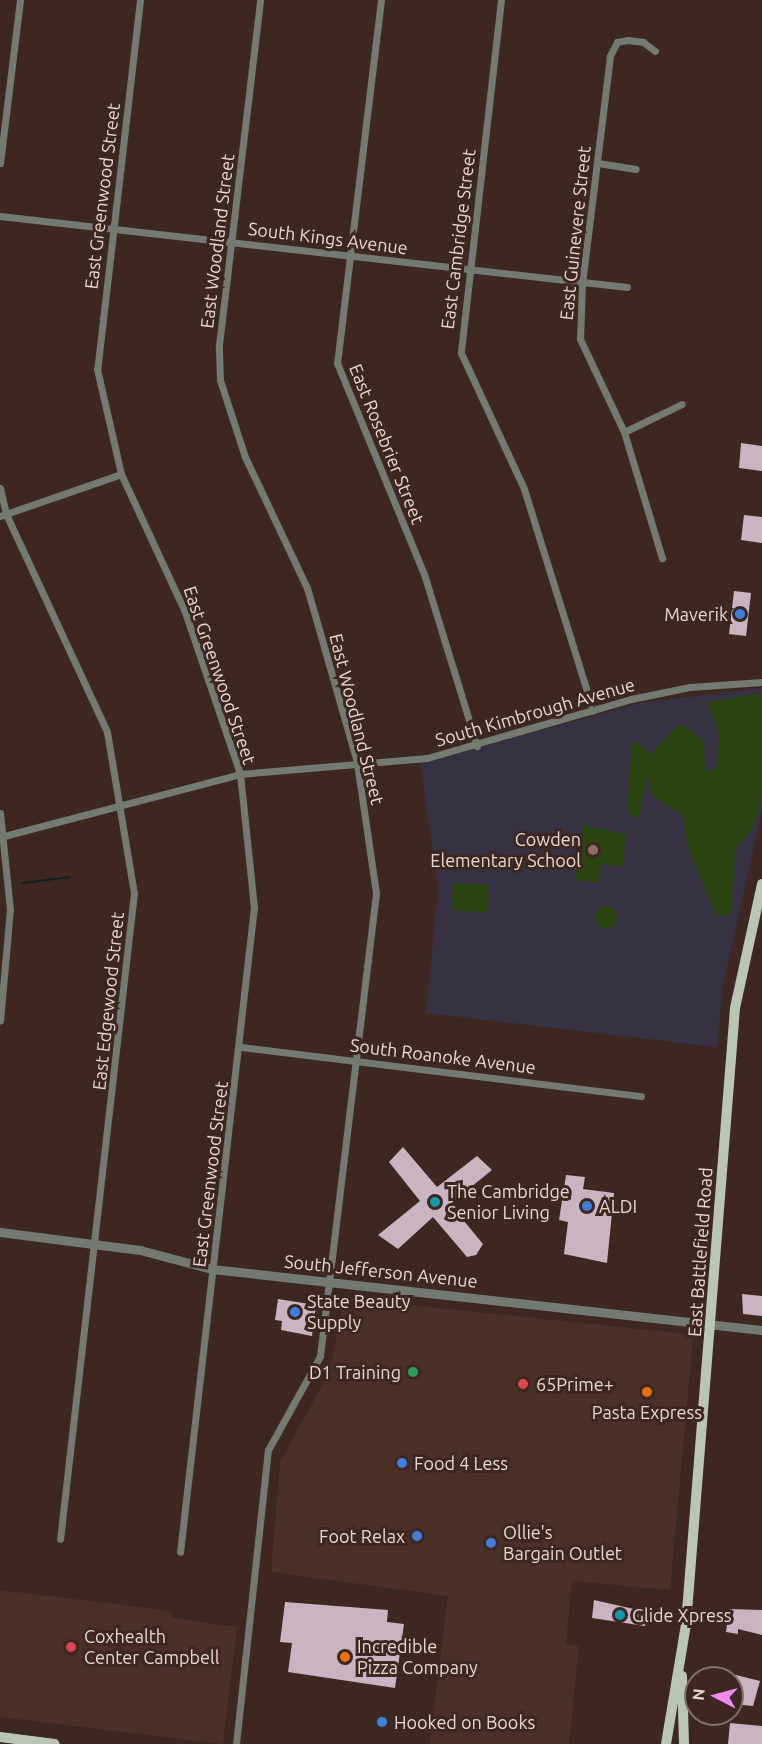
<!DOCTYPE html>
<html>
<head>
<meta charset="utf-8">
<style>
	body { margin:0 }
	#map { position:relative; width:762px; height:1744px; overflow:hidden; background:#3c2821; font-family:Ubuntu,sans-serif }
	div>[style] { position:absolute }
	.built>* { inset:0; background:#4a3026 }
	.education>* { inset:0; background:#373243 }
	.green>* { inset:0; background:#29440e }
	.round { border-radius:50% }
	.stream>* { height:2px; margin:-1px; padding:0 1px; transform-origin:1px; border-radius:1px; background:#0f1f22 }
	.building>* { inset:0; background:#cbb4c2 }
	.minor>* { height:7px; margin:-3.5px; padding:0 3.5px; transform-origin:3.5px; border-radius:3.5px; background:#737a71 }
	.tertiary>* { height:9px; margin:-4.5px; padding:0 4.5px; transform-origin:4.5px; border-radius:4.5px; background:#737a71 }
	.primary>* { height:10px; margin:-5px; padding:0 5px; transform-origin:5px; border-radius:5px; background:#b9c6b4 }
	.dots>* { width:16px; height:16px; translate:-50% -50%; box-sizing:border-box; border:3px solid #3c2821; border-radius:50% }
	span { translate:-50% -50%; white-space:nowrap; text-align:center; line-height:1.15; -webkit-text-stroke:6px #3c2821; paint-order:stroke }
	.street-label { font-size:18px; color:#e5d8d3 }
	.poi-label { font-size:18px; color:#e5d8d3 }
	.right { translate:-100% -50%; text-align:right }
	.left { translate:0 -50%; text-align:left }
	.north { position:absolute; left:684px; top:1666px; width:60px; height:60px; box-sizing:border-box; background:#3c2821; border:2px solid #806e68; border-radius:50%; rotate:276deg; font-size:16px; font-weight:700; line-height:24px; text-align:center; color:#e5d8d3 }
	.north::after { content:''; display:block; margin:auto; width:21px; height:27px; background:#f38af2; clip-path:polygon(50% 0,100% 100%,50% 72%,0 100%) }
</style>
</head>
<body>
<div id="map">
	<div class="built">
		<div style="clip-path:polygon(344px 1298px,687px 1334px,693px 1339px,670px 1590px,572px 1581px,566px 1644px,579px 1646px,569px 1744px,430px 1744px,448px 1596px,271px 1572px,280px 1462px,329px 1373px)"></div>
		<div style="clip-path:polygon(0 1590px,172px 1611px,172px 1618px,237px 1627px,223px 1744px,0 1717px)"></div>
	</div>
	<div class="education">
		<div style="clip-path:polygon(762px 688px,762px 811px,723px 986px,717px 1047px,426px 1013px,438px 889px,420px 764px,640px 703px)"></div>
	</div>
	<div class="green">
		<div style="clip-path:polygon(762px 693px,762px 792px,755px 824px,735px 850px,732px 909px,728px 916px,716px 915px,687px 845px,684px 816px,652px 796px,647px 772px,639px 820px,627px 812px,631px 745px,638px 742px,651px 754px,677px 725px,686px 727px,703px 740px,705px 769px,711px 772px,717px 764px,719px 733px,707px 702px)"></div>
		<div style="clip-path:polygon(583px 825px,626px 834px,623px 867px,601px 864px,598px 883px,575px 880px)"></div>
		<div style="clip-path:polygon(453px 883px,489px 885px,487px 913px,452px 910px)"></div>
		<div class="round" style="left:595px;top:906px;width:22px;height:22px"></div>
	</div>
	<div class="stream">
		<div style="left:23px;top:883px;width:47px;rotate:-7.3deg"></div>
	</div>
	<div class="building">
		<div style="clip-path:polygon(741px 443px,762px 446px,762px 471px,739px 468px)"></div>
		<div style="clip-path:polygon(744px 515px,762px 517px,762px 543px,741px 540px)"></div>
		<div style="clip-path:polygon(734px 591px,751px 593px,746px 636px,729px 634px)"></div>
		<div style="clip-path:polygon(403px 1147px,437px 1187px,477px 1156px,492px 1170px,450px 1204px,483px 1244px,476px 1255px,467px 1257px,433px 1217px,398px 1249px,378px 1235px,420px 1201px,389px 1162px)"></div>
		<div style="clip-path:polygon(566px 1175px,585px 1177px,583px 1189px,614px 1193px,607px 1263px,564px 1254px,568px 1222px,559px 1220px)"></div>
		<div style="clip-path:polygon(742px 1294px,762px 1296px,762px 1316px,743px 1314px)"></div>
		<div style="clip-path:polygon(278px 1299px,316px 1305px,312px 1336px,281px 1330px,282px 1321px,275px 1320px)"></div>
		<div style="clip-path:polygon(594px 1600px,647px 1612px,645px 1626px,592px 1618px)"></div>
		<div style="clip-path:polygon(285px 1602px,388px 1610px,387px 1622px,404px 1624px,395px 1688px,288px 1672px,292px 1643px,280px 1642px)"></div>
		<div style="clip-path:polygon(729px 1609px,762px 1610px,762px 1635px,738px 1629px,738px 1634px,726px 1632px)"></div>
		<div style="clip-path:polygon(732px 1674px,760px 1681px,753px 1706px,732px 1704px)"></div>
		<div style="clip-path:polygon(730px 1723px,762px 1726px,762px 1744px,728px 1744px)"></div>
	</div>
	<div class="minor">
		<div style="left:140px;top:0;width:371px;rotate:96.6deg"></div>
		<div style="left:97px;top:369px;width:108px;rotate:77.1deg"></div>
		<div style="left:121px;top:474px;width:152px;rotate:65.1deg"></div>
		<div style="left:185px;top:612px;width:171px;rotate:71.2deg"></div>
		<div style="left:240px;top:774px;width:134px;rotate:84deg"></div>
		<div style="left:254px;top:907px;width:649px;rotate:96.54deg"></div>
		<div style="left:381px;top:0;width:366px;rotate:96.9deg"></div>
		<div style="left:337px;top:363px;width:228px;rotate:67.6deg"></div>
		<div style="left:424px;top:574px;width:180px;rotate:72.9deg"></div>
		<div style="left:501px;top:0;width:355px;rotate:96.5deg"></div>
		<div style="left:461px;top:353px;width:150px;rotate:65.1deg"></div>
		<div style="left:524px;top:489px;width:232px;rotate:72.7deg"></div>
		<div style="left:655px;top:51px;width:15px;rotate:-143deg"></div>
		<div style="left:643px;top:42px;width:15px;rotate:-172deg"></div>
		<div style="left:628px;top:40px;width:11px;rotate:170deg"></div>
		<div style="left:617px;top:42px;width:16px;rotate:117deg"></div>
		<div style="left:610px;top:56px;width:229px;rotate:97deg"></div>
		<div style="left:582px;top:283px;width:56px;rotate:92deg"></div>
		<div style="left:580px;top:339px;width:103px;rotate:64.7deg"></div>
		<div style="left:624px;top:432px;width:132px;rotate:73.2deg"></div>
		<div style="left:0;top:163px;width:164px;rotate:-83deg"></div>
		<div style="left:598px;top:163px;width:38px;rotate:9deg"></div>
		<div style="left:0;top:216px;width:631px;rotate:6.46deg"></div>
		<div style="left:624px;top:432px;width:64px;rotate:-25.8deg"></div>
		<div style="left:0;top:488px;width:27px;rotate:77deg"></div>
		<div style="left:6px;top:514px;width:240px;rotate:65.1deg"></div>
		<div style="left:107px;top:732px;width:163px;rotate:80.5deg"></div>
		<div style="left:134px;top:893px;width:650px;rotate:96.53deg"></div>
		<div style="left:0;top:516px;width:128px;rotate:-19.1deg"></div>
		<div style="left:0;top:813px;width:97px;rotate:84.1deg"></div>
		<div style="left:10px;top:909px;width:112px;rotate:95.1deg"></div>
		<div style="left:0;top:837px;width:248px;rotate:-14.7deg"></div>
		<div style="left:240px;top:774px;width:188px;rotate:-4.9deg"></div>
		<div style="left:427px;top:758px;width:212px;rotate:-16.1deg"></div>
		<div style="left:631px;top:699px;width:60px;rotate:-11.5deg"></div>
		<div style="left:690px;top:687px;width:72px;rotate:-4deg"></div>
		<div style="left:241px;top:1047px;width:403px;rotate:7deg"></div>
		<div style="left:236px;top:1744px;width:296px;rotate:-83.8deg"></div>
		<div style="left:268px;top:1450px;width:107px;rotate:-61deg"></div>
		<div style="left:320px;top:1356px;width:466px;rotate:-83.1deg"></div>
		<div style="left:376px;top:893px;width:132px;rotate:-98.3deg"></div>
		<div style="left:357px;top:762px;width:181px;rotate:-106deg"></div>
		<div style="left:307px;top:588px;width:145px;rotate:-115.3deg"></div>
		<div style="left:245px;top:457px;width:81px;rotate:-108deg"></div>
		<div style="left:220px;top:380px;width:35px;rotate:-92deg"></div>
		<div style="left:219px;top:345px;width:347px;rotate:-83.2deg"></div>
	</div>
	<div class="tertiary">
		<div style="left:0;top:1232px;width:141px;rotate:7.3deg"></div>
		<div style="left:140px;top:1250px;width:74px;rotate:14.8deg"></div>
		<div style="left:212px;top:1269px;width:553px;rotate:6.33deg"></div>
	</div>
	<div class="primary">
		<div style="left:682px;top:1676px;width:68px;rotate:88.3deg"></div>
		<div style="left:0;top:1737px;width:55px;rotate:7.3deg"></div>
		<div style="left:666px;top:1744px;width:122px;rotate:-80.5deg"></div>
		<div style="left:686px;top:1624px;width:618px;rotate:-85.45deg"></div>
		<div style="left:735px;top:1008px;width:127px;rotate:-77.7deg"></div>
	</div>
	<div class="dots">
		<div style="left:740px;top:614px;background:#3f7fe0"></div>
		<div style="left:593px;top:850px;background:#8d6e63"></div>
		<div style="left:435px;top:1202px;background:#0f9aa8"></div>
		<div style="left:587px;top:1206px;background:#3f7fe0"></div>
		<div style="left:295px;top:1312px;background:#3f7fe0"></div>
		<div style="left:413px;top:1372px;background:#2e9e5b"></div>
		<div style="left:523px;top:1384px;background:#e0444e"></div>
		<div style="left:647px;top:1392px;background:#e8710a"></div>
		<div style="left:402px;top:1463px;background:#3f7fe0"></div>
		<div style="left:417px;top:1536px;background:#3f7fe0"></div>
		<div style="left:491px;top:1543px;background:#3f7fe0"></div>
		<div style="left:620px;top:1615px;background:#0f9aa8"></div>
		<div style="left:71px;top:1647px;background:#e0444e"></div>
		<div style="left:345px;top:1657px;background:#e8710a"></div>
		<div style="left:382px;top:1722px;background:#3f7fe0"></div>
	</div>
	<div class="street-label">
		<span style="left:102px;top:196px;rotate:-83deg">East Greenwood Street</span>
		<span style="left:575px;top:233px;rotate:-84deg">East Guinevere Street</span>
		<span style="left:328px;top:238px;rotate:7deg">South Kings Avenue</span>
		<span style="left:458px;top:239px;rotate:-83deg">East Cambridge Street</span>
		<span style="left:217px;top:241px;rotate:-83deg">East Woodland Street</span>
		<span style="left:387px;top:444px;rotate:68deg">East Rosebrier Street</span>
		<span style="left:220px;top:675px;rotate:71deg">East Greenwood Street</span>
		<span style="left:535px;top:712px;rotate:-16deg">South Kimbrough Avenue</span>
		<span style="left:357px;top:719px;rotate:76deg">East Woodland Street</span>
		<span style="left:108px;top:1001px;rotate:-84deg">East Edgewood Street</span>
		<span style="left:443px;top:1056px;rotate:7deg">South Roanoke Avenue</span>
		<span style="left:210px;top:1174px;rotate:-83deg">East Greenwood Street</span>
		<span style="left:700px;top:1252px;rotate:-86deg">East Battlefield Road</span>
		<span style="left:381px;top:1271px;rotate:6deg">South Jefferson Avenue</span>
	</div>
	<div class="poi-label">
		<span class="right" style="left:728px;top:614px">Maverik</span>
		<span class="right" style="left:581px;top:850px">Cowden<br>Elementary School</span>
		<span class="left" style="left:447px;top:1202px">The Cambridge<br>Senior Living</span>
		<span class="left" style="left:599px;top:1206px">ALDI</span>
		<span class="left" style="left:307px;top:1312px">State Beauty<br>Supply</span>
		<span class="right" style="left:401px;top:1372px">D1 Training</span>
		<span class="left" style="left:536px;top:1384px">65Prime+</span>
		<span style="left:647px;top:1412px">Pasta Express</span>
		<span class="left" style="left:414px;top:1463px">Food 4 Less</span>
		<span class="left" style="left:503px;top:1543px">Ollie's<br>Bargain Outlet</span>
		<span class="right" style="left:405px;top:1536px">Foot Relax</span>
		<span class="left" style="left:632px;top:1615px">Glide Xpress</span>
		<span class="left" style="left:84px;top:1647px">Coxhealth<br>Center Campbell</span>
		<span class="left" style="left:357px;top:1657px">Incredible<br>Pizza Company</span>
		<span class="left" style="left:394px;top:1722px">Hooked on Books</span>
	</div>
	<div class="north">N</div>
</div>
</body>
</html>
